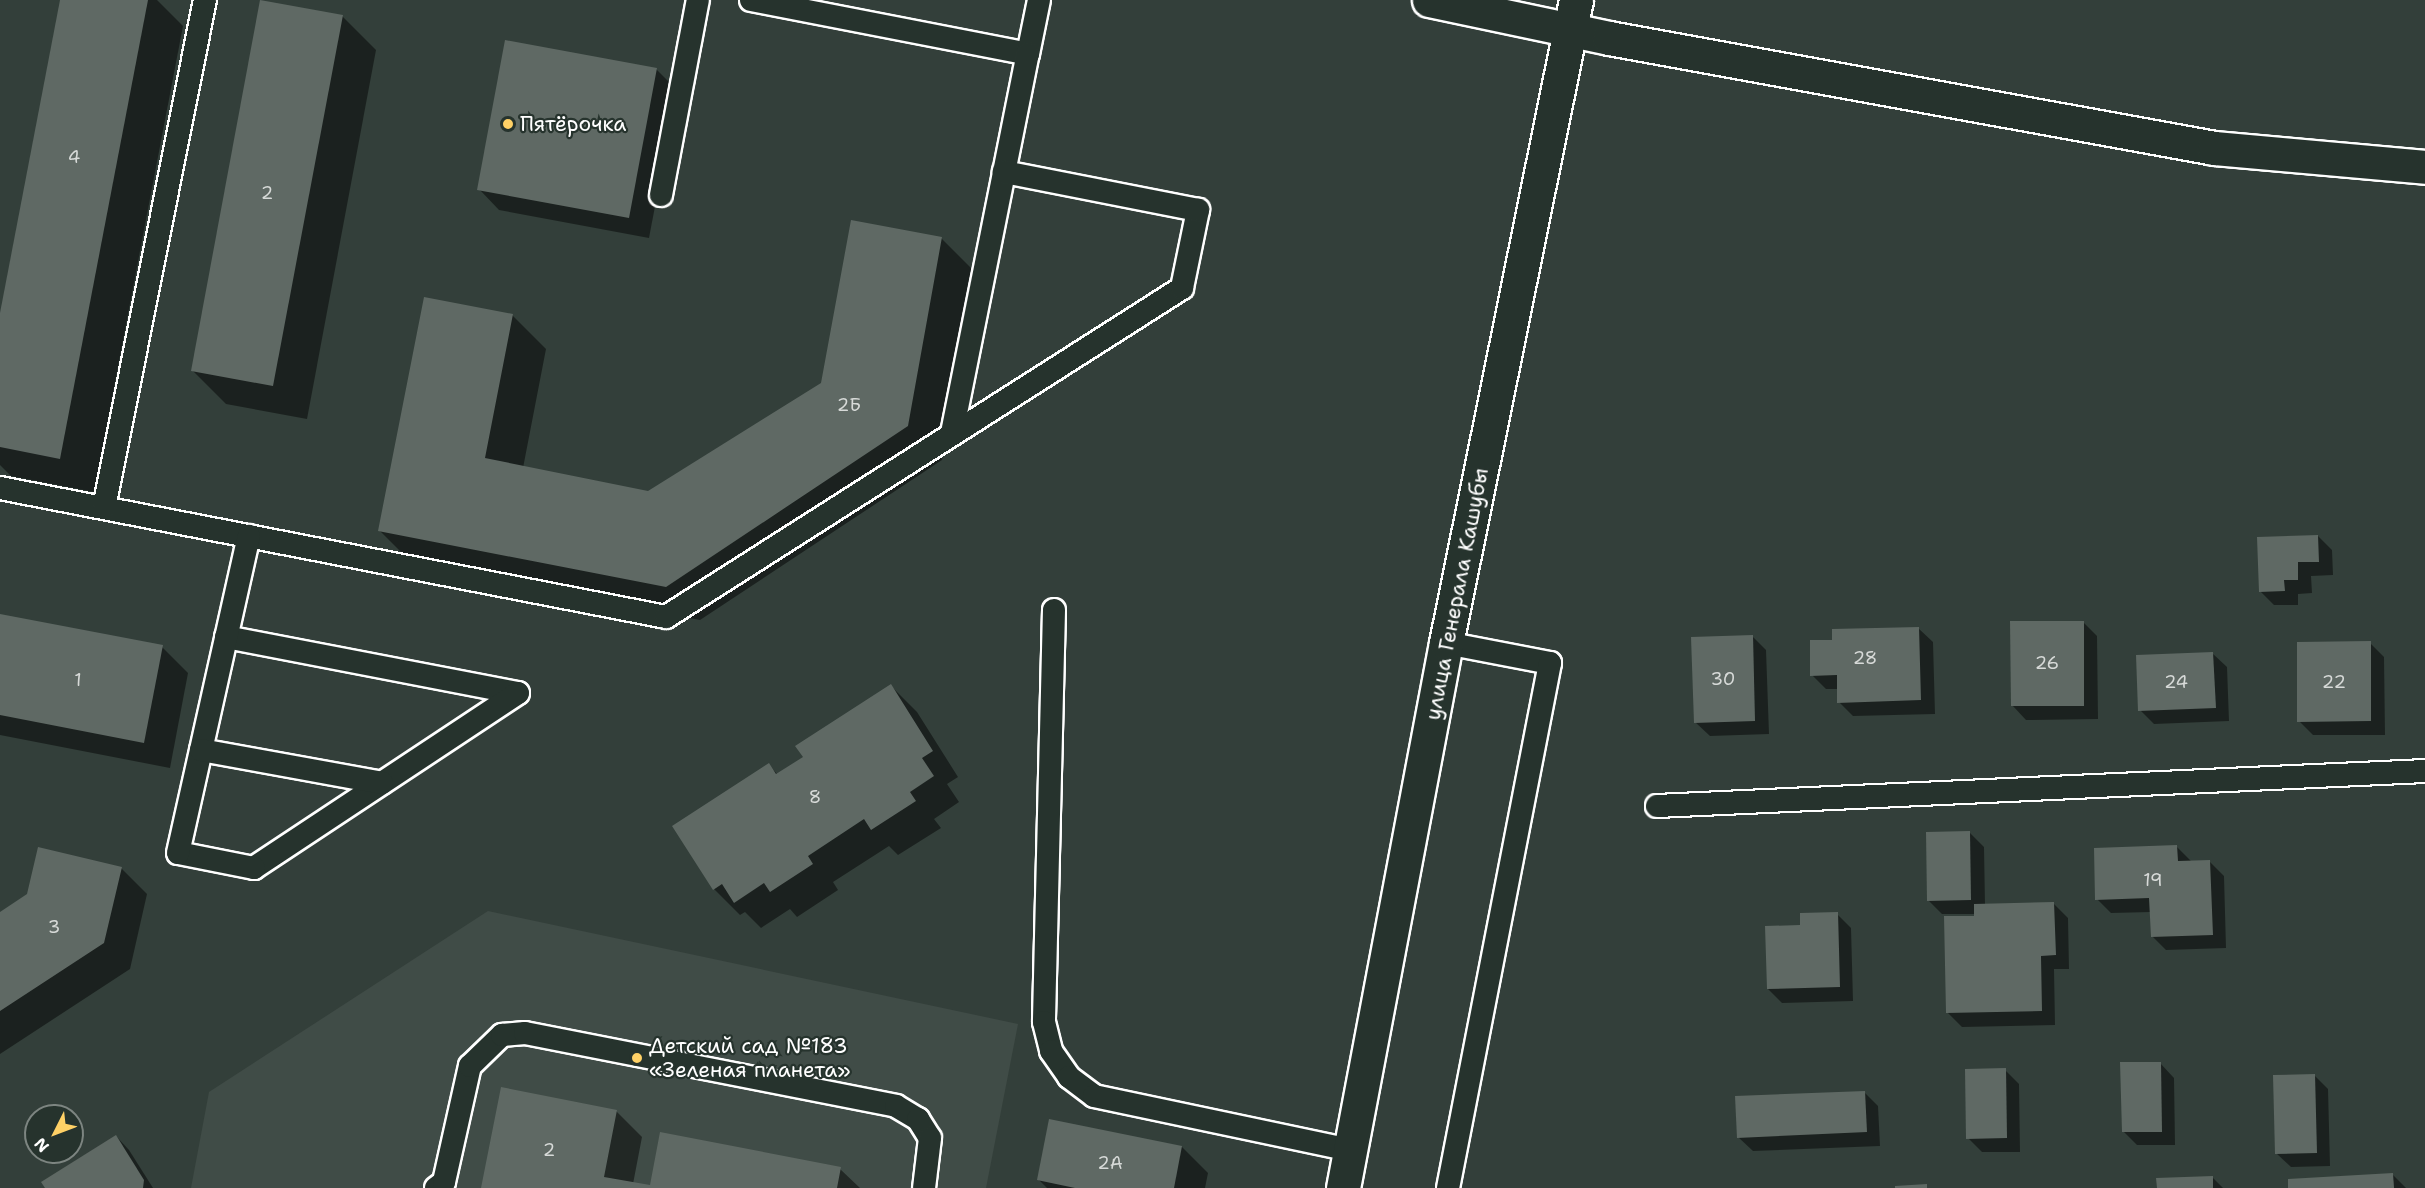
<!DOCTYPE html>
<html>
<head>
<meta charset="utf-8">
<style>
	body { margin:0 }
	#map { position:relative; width:2425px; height:1188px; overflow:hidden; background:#333f3a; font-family:"Shantell Sans",sans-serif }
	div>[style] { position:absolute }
	.built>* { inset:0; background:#404c47 }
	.shadow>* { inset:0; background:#0007 }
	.building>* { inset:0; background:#5f6964 }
	.roads { filter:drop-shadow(2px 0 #fff) drop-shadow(-2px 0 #fff) drop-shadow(0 2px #fff) drop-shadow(0 -2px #fff) }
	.service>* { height:22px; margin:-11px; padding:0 11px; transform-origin:11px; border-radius:11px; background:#26332d }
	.tertiary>* { height:33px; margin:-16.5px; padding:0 16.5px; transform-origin:16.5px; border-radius:16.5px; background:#26332d }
	.dots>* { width:16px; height:16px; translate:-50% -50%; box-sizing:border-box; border:3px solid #26332d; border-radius:50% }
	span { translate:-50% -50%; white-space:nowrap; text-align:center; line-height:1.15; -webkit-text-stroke:4.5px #26332d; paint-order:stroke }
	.number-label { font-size:18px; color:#d7dad8 }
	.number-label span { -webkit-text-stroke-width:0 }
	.poi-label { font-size:21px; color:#fff }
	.left { translate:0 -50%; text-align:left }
	.street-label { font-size:21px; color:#fff }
	.north { position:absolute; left:24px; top:1104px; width:60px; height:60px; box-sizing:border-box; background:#26332d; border:2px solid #7d8581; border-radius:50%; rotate:228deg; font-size:16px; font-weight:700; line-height:24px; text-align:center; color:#fff }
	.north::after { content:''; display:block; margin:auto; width:21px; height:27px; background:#ffd166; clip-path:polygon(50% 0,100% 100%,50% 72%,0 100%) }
</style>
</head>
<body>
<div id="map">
	<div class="built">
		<div style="clip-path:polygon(488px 911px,1018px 1024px,986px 1188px,191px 1188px,209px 1092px)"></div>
	</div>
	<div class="shadow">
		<div style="clip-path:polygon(61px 0,157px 0,183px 26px,94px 492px,11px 476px,0 465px,0 321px)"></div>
		<div style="clip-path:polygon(342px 16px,376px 50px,307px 419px,226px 404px,192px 370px)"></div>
		<div style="clip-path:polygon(656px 69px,677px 90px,649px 238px,499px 210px,479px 189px)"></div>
		<div style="clip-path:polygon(941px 238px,975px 272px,942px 460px,700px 620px,414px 565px,380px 531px,512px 315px,546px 349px,523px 468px,648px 492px,823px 384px)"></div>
		<div style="clip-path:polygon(2318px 536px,2332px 550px,2333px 575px,2311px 576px,2312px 593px,2298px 594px,2298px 605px,2274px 605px,2260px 591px)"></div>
		<div style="clip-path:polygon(0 615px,162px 647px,188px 673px,170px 768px,0 735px)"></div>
		<div style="clip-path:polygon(2083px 622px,2097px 636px,2098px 719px,2026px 720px,2012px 705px)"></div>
		<div style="clip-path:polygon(1918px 628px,1933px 642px,1935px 714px,1853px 716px,1839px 702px,1838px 689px,1826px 689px,1812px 675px,1834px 641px)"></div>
		<div style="clip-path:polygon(1752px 636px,1766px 650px,1769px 734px,1710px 736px,1695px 722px)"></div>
		<div style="clip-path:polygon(2370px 643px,2384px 657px,2385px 735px,2313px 735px,2299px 721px)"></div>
		<div style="clip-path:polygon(2212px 653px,2227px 667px,2229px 721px,2154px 724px,2140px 710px)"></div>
		<div style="clip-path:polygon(891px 686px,917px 712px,958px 777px,947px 784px,959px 802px,934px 819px,941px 828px,898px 855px,889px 846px,833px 882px,838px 890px,797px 917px,790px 909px,761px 928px,745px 912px,740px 915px,714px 889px,769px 765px,778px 775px,805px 758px)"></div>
		<div style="clip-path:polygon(1970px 833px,1984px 847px,1985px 905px,2054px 904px,2068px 918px,2069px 969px,2054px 969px,2055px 1025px,1962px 1027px,1948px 1013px,1975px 914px,1942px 914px,1928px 900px)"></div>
		<div style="clip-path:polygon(2177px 847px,2191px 861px,2210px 862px,2224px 876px,2226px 948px,2166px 950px,2152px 936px,2151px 912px,2111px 913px,2097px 899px)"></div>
		<div style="clip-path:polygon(121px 868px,147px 894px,130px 969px,0 1054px,0 914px)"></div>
		<div style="clip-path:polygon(1837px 914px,1851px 928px,1853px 1001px,1782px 1003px,1768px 989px,1801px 927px)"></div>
		<div style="clip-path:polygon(2160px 1063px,2174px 1078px,2175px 1145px,2137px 1145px,2123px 1131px)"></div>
		<div style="clip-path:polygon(2005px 1070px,2019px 1084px,2020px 1152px,1982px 1152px,1968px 1138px)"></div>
		<div style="clip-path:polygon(2314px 1075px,2328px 1089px,2330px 1166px,2291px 1167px,2276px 1153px)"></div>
		<div style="clip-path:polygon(1864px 1092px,1878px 1106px,1880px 1146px,1753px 1151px,1738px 1137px)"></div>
		<div style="clip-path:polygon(616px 1111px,642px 1137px,633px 1184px,651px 1187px,840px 1169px,860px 1188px,483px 1188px)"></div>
		<div style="clip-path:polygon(116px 1136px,129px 1150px,153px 1188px,46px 1188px)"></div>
		<div style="clip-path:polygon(1182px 1147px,1208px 1173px,1205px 1188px,1047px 1188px,1039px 1180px)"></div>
		<div style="clip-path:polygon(2393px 1175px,2406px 1188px,2290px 1188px)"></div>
		<div style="clip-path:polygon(2212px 1177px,2223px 1188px,2158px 1188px)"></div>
	</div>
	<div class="building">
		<div style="clip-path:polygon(60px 0,148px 0,60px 459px,0 447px,0 313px)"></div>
		<div style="clip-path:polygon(260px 0,343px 15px,273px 386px,191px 371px)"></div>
		<div style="clip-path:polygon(505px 40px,657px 68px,629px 218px,477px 190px)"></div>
		<div style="clip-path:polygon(851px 220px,942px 237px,908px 426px,666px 587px,378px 531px,424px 297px,513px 314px,485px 458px,648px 491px,821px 383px)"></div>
		<div style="clip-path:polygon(2318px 535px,2319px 562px,2298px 562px,2298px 580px,2284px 580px,2285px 591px,2259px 592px,2257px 537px)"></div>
		<div style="clip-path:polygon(0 614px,163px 645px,144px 743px,0 715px)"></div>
		<div style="clip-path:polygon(2010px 621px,2084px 621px,2084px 706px,2011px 706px)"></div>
		<div style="clip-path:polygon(1919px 627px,1921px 700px,1837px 703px,1837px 675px,1810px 676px,1810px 640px,1832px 640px,1832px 629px)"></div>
		<div style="clip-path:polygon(1753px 635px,1755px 721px,1694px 723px,1691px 637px)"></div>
		<div style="clip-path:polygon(2371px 641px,2371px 721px,2297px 722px,2297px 642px)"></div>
		<div style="clip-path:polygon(2213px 652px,2216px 708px,2138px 711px,2136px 655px)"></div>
		<div style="clip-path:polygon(891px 684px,933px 751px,922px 758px,934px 776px,910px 792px,916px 801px,871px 830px,864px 819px,808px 856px,813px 864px,770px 892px,764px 883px,734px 903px,722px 884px,713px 890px,672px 826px,769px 763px,776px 774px,803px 757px,795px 746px)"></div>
		<div style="clip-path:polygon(1970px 831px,1971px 900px,1927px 901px,1926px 832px)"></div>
		<div style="clip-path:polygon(2177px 845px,2178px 861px,2210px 860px,2213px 935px,2151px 937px,2149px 898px,2095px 900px,2094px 848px)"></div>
		<div style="clip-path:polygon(38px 847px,122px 867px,104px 943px,0 1011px,0 912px,27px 894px)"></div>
		<div style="clip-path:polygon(2054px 902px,2056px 955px,2041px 956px,2042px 1011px,1946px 1013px,1944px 916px,1974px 916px,1974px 904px)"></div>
		<div style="clip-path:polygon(1838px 912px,1840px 987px,1767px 989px,1765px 926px,1800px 925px,1800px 913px)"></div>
		<div style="clip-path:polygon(2120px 1062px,2161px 1062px,2162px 1132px,2122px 1132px)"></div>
		<div style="clip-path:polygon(2006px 1068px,2007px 1138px,1966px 1139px,1965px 1069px)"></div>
		<div style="clip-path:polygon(2315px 1074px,2317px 1153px,2275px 1154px,2273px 1075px)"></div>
		<div style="clip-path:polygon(501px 1087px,617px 1110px,604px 1177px,650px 1185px,660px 1132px,841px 1167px,837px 1188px,481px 1188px)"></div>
		<div style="clip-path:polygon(1865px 1091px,1867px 1132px,1737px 1138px,1735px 1096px)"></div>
		<div style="clip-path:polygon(1049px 1119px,1182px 1146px,1174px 1188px,1075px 1188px,1037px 1180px)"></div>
		<div style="clip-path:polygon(116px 1135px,144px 1180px,143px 1188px,45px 1188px,41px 1182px)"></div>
		<div style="clip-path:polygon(2393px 1173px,2394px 1188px,2288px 1188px,2288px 1179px)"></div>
		<div style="clip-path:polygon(2213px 1176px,2213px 1188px,2157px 1188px,2156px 1178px)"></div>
		<div style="clip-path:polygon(1927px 1184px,1927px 1188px,1895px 1188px,1895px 1186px)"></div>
	</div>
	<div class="roads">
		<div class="service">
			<div style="left:751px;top:0;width:282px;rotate:11deg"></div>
			<div style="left:1028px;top:54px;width:55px;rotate:-78.5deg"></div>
			<div style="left:661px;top:195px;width:198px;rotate:-79.3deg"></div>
			<div style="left:952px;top:433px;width:387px;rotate:-78.7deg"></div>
			<div style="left:0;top:488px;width:678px;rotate:10.96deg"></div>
			<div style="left:666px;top:617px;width:612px;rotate:-32.52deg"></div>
			<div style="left:1182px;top:288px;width:80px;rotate:-78.4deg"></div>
			<div style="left:1198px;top:210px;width:198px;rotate:-168.9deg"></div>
			<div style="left:104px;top:508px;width:518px;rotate:-78.76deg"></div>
			<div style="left:1054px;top:610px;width:412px;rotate:91.4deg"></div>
			<div style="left:1044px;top:1022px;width:30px;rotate:76deg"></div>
			<div style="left:1051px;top:1051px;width:32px;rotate:55deg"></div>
			<div style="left:1069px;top:1077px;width:31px;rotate:37deg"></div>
			<div style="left:1094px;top:1096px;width:262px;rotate:11.9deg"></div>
			<div style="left:226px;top:637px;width:297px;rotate:10.9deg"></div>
			<div style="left:518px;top:693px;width:317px;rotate:146.5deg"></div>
			<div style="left:254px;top:868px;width:77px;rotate:-168.8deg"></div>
			<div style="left:178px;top:853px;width:325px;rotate:-77.4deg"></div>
			<div style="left:1446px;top:643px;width:106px;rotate:10.9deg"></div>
			<div style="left:1550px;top:663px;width:535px;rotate:100.99deg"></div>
			<div style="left:201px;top:750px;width:184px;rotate:10.3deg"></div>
			<div style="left:1657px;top:806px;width:769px;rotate:-2.61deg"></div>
			<div style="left:436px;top:1188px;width:10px;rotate:-37deg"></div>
			<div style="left:444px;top:1182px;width:119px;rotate:-77.4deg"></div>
			<div style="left:470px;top:1066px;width:45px;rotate:-44.1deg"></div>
			<div style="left:502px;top:1035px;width:23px;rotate:-5deg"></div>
			<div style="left:525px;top:1033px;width:378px;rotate:11.1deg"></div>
			<div style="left:896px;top:1106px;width:26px;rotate:31deg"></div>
			<div style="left:918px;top:1119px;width:22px;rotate:58deg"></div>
			<div style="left:930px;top:1138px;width:50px;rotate:96.8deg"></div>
		</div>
		<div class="tertiary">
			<div style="left:1429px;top:0;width:184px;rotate:11.9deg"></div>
			<div style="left:1609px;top:38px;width:615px;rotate:10.3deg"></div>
			<div style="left:2214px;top:148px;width:212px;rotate:5.1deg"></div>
			<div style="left:1343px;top:1188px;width:555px;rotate:-79.3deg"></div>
			<div style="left:1446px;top:643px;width:656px;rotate:-78.57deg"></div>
		</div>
	</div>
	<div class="dots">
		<div style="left:508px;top:124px;background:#ffd166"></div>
		<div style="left:637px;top:1058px;background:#ffd166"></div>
	</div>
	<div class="number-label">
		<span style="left:74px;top:157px">4</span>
		<span style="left:267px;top:193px">2</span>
		<span style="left:849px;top:405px">2Б</span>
		<span style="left:1865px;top:658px">28</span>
		<span style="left:2047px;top:663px">26</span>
		<span style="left:1723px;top:679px">30</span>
		<span style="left:78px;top:680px">1</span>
		<span style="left:2176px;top:682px">24</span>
		<span style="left:2334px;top:682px">22</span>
		<span style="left:815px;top:797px">8</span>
		<span style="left:2153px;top:880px">19</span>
		<span style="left:54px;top:927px">3</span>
		<span style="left:549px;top:1150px">2</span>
		<span style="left:1110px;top:1163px">2А</span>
	</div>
	<div class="poi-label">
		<span class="left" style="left:520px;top:124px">Пятёрочка</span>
		<span class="left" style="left:649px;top:1058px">Детский сад №183<br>«Зеленая планета»</span>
	</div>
	<div class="street-label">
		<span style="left:1457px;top:594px;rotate:-79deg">улица Генерала Кашубы</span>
	</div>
	<div class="north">N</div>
</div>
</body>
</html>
